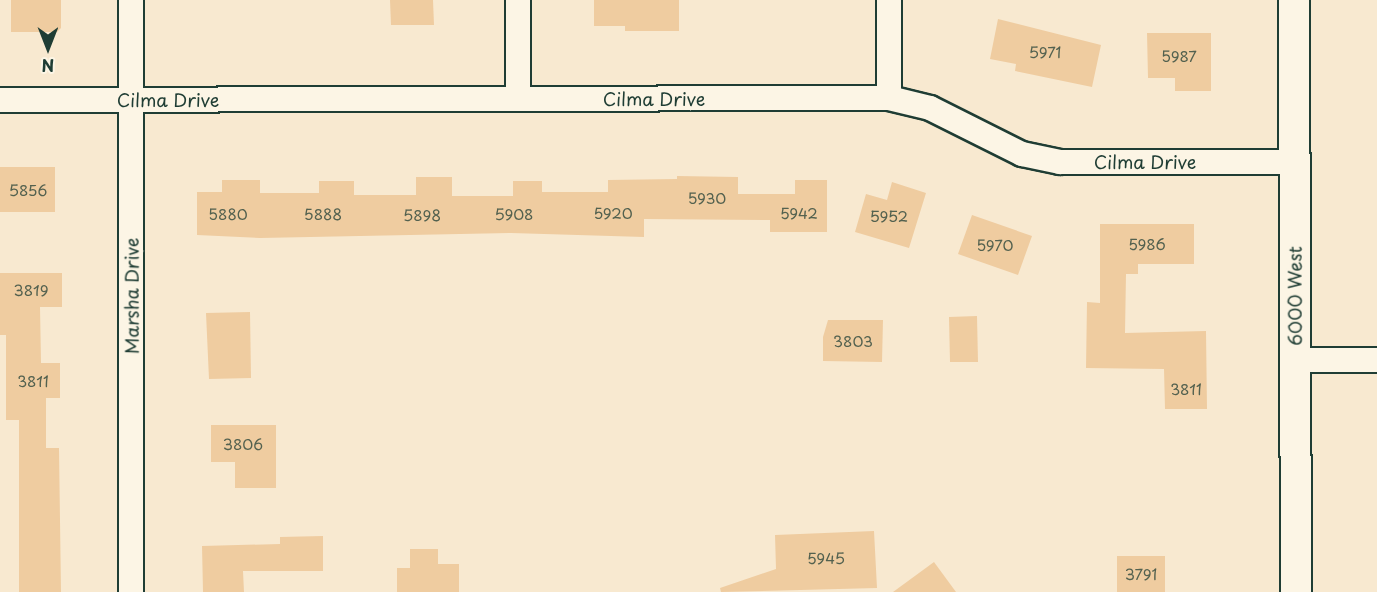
<!DOCTYPE html>
<html>
<head>
<meta charset="utf-8">
<style>
	body { margin:0 }
	#map { position:relative; width:1377px; height:592px; overflow:hidden; background:#f8e9d0; font-family:"Playpen Sans",sans-serif }
	div>[style] { position:absolute }
	.building>* { inset:0; background:#efcca0 }
	.roads { filter:drop-shadow(2px 0 #1f3d34) drop-shadow(-2px 0 #1f3d34) drop-shadow(0 2px #1f3d34) drop-shadow(0 -2px #1f3d34) }
	.minor>* { height:24px; margin:-12px; padding:0 12px; transform-origin:12px; border-radius:12px; background:#fcf5e5 }
	.tertiary>* { height:30px; margin:-15px; padding:0 15px; transform-origin:15px; border-radius:15px; background:#fcf5e5 }
	span { translate:-50% -50%; white-space:nowrap; text-align:center; line-height:1.15; -webkit-text-stroke:4.5px #fcf5e5; paint-order:stroke }
	.number-label { font-size:15px; color:#53614f }
	.number-label span { -webkit-text-stroke-width:0 }
	.street-label { font-size:18px; color:#1f3d34 }
	.north { position:absolute; left:18px; top:18px; width:60px; height:60px; -webkit-text-stroke:4px #fcf5e5; paint-order:stroke; rotate:180deg; font-size:16px; font-weight:700; line-height:24px; text-align:center; color:#1f3d34 }
	.north::after { content:''; display:block; margin:auto; width:21px; height:27px; background:#1f3d34; clip-path:polygon(50% 0,100% 100%,50% 72%,0 100%) }
</style>
</head>
<body>
<div id="map">
	<div class="building">
		<div style="clip-path:polygon(11px 0,61px 0,61px 28px,57px 32px,11px 32px)"></div>
		<div style="clip-path:polygon(390px 0,433px 0,434px 25px,391px 25px)"></div>
		<div style="clip-path:polygon(594px 0,679px 0,679px 31px,625px 31px,625px 26px,594px 26px)"></div>
		<div style="clip-path:polygon(998px 19px,1101px 45px,1092px 87px,1015px 71px,1016px 64px,990px 59px)"></div>
		<div style="clip-path:polygon(1147px 33px,1211px 33px,1211px 91px,1175px 91px,1175px 78px,1148px 78px)"></div>
		<div style="clip-path:polygon(0 167px,55px 167px,55px 212px,0 212px)"></div>
		<div style="clip-path:polygon(677px 176px,738px 177px,738px 194px,795px 194px,795px 180px,827px 180px,827px 232px,770px 232px,770px 220px,644px 219px,644px 237px,511px 233px,260px 238px,197px 235px,197px 192px,222px 192px,222px 180px,260px 180px,260px 193px,319px 193px,319px 181px,354px 181px,354px 195px,416px 195px,416px 177px,452px 177px,452px 196px,513px 196px,513px 181px,542px 181px,542px 192px,608px 192px,608px 180px,677px 179px)"></div>
		<div style="clip-path:polygon(892px 182px,926px 193px,909px 248px,855px 232px,866px 194px,887px 200px)"></div>
		<div style="clip-path:polygon(972px 215px,1032px 236px,1018px 275px,958px 254px)"></div>
		<div style="clip-path:polygon(1100px 224px,1194px 224px,1194px 264px,1138px 264px,1138px 274px,1126px 274px,1125px 333px,1206px 331px,1207px 409px,1165px 409px,1164px 369px,1086px 368px,1087px 302px,1100px 303px)"></div>
		<div style="clip-path:polygon(0 273px,62px 273px,62px 307px,40px 307px,41px 363px,60px 363px,60px 398px,46px 398px,46px 448px,59px 448px,61px 592px,19px 592px,19px 420px,6px 420px,6px 335px,0 335px)"></div>
		<div style="clip-path:polygon(250px 312px,251px 378px,209px 379px,206px 313px)"></div>
		<div style="clip-path:polygon(977px 316px,978px 362px,950px 362px,949px 317px)"></div>
		<div style="clip-path:polygon(828px 320px,883px 320px,882px 362px,823px 361px,823px 337px)"></div>
		<div style="clip-path:polygon(211px 425px,276px 425px,276px 488px,235px 488px,235px 462px,211px 462px)"></div>
		<div style="clip-path:polygon(874px 531px,877px 588px,721px 592px,720px 588px,776px 569px,775px 535px)"></div>
		<div style="clip-path:polygon(323px 536px,323px 571px,243px 571px,244px 592px,203px 592px,202px 546px,280px 544px,280px 537px)"></div>
		<div style="clip-path:polygon(410px 549px,438px 549px,438px 564px,459px 564px,459px 592px,397px 592px,397px 568px,410px 568px)"></div>
		<div style="clip-path:polygon(1117px 556px,1165px 556px,1165px 592px,1117px 592px)"></div>
		<div style="clip-path:polygon(934px 562px,956px 592px,893px 592px)"></div>
	</div>
	<div class="roads">
		<div class="minor">
			<div style="left:518px;top:0;width:99px;rotate:90deg"></div>
			<div style="left:889px;top:0;width:98px;rotate:90deg"></div>
			<div style="left:0;top:100px;width:889px;rotate:-0.13deg"></div>
			<div style="left:889px;top:98px;width:42px;rotate:13.7deg"></div>
			<div style="left:930px;top:108px;width:103px;rotate:26.6deg"></div>
			<div style="left:1022px;top:154px;width:39px;rotate:12deg"></div>
			<div style="left:1060px;top:162px;width:235px"></div>
			<div style="left:1295px;top:360px;width:82px"></div>
			<div style="left:131px;top:592px;width:592px;rotate:-90deg"></div>
		</div>
		<div class="tertiary">
			<div style="left:1294px;top:0;width:592px;rotate:89.81deg"></div>
		</div>
	</div>
	<div class="number-label">
		<span style="left:1045px;top:52px">5971</span>
		<span style="left:1179px;top:56px">5987</span>
		<span style="left:28px;top:190px">5856</span>
		<span style="left:707px;top:198px">5930</span>
		<span style="left:613px;top:213px">5920</span>
		<span style="left:799px;top:213px">5942</span>
		<span style="left:228px;top:214px">5880</span>
		<span style="left:323px;top:214px">5888</span>
		<span style="left:514px;top:214px">5908</span>
		<span style="left:422px;top:215px">5898</span>
		<span style="left:889px;top:216px">5952</span>
		<span style="left:1147px;top:244px">5986</span>
		<span style="left:995px;top:245px">5970</span>
		<span style="left:31px;top:290px">3819</span>
		<span style="left:853px;top:341px">3803</span>
		<span style="left:33px;top:381px">3811</span>
		<span style="left:1186px;top:389px">3811</span>
		<span style="left:243px;top:444px">3806</span>
		<span style="left:826px;top:558px">5945</span>
		<span style="left:1141px;top:574px">3791</span>
	</div>
	<div class="street-label">
		<span style="left:654px;top:99px">Cilma Drive</span>
		<span style="left:168px;top:100px">Cilma Drive</span>
		<span style="left:1145px;top:162px">Cilma Drive</span>
		<span style="left:132px;top:296px;rotate:-90deg">Marsha Drive</span>
		<span style="left:1295px;top:296px;rotate:-90deg">6000 West</span>
	</div>
	<div class="north">N</div>
</div>
</body>
</html>
